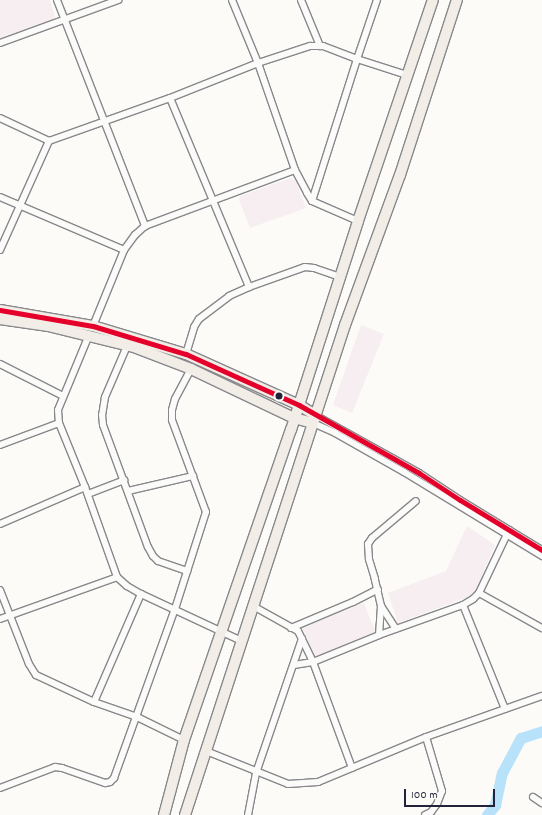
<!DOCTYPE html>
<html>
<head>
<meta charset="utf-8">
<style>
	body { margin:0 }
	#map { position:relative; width:542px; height:815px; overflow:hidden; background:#fcfbf8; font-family:Dekko,sans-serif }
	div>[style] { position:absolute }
	.built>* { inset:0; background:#f6eef1 }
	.river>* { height:11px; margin:-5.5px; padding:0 5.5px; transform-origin:5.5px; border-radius:5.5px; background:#b7e2f9 }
	.roads { filter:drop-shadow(1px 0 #88888c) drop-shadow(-1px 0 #88888c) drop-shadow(0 1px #88888c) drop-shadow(0 -1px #88888c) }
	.minor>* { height:6px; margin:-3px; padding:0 3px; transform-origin:3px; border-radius:3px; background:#fbfbf9 }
	.primary>* { height:10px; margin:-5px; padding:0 5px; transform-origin:5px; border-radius:5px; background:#f2eee7 }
	.bus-1>* { height:5px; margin:-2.5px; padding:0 2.5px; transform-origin:2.5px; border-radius:2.5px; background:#e4002b }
	.dots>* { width:11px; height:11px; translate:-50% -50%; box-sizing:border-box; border:2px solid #fdfcf7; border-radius:50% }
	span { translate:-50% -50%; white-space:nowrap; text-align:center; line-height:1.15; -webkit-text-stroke:3.5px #fdfcf7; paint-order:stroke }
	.scale { position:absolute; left:404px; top:789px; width:91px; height:18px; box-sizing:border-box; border:2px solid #22223b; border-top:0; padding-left:5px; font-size:12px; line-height:14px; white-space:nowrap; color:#22223b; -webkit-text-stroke:3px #fdfcf7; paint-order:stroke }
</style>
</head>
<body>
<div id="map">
	<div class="built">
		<div style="clip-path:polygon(0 0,50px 0,55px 17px,51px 21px,0 39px)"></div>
		<div style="clip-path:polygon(291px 178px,296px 182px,306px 208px,250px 228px,239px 200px,240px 196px)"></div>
		<div style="clip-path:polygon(361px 325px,384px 334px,352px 413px,333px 405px)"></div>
		<div style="clip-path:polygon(467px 526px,495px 545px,477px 588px,468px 597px,398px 623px,388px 593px,446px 571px)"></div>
		<div style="clip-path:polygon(364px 603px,376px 634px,316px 659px,301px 626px)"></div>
	</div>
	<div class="river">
		<div style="left:487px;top:815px;width:13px;rotate:-51deg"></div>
		<div style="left:495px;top:805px;width:33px;rotate:-78deg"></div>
		<div style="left:502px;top:773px;width:40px;rotate:-62deg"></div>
		<div style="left:521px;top:738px;width:22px;rotate:-18deg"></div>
	</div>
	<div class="roads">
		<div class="minor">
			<div style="left:57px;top:0;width:243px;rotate:68.7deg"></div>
			<div style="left:232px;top:0;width:68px;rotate:67.6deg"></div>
			<div style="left:258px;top:63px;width:113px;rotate:70.9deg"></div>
			<div style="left:295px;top:170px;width:26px;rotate:62deg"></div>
			<div style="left:307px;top:193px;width:9px;rotate:58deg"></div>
			<div style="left:312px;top:201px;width:50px;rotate:23.5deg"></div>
			<div style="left:301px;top:0;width:50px;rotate:67.6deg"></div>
			<div style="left:0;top:43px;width:126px;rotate:-20deg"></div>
			<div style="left:170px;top:98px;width:205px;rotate:67.3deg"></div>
			<div style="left:0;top:118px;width:54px;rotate:25.1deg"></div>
			<div style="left:0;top:197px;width:135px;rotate:23.1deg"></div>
			<div style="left:312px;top:201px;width:149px;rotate:-72.4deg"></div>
			<div style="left:357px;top:59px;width:52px;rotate:17.7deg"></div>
			<div style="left:0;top:250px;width:120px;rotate:-65.8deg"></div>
			<div style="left:49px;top:141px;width:128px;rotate:-19.6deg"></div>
			<div style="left:170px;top:98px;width:95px;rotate:-21.7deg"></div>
			<div style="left:258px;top:63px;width:55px;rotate:-18.1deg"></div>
			<div style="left:310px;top:46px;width:13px"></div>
			<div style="left:323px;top:46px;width:36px;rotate:21deg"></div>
			<div style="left:357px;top:59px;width:62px;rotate:-71.3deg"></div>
			<div style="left:93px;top:326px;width:82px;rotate:-67.8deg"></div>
			<div style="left:124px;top:250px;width:19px;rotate:-54deg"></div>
			<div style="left:135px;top:235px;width:13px;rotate:-42deg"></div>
			<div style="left:145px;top:226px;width:160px;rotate:-20.5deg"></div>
			<div style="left:89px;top:335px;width:81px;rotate:112.5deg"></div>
			<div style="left:58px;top:410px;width:13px;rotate:86deg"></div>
			<div style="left:59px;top:423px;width:69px;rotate:67.9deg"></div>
			<div style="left:85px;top:487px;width:96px;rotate:70.4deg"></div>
			<div style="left:117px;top:577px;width:13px;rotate:42deg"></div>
			<div style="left:127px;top:586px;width:16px;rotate:30deg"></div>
			<div style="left:141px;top:594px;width:111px;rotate:25deg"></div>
			<div style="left:127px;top:346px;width:56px;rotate:113.3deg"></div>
			<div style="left:105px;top:397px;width:18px;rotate:99deg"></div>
			<div style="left:102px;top:415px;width:10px;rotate:84deg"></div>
			<div style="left:103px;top:425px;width:130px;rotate:69.8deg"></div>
			<div style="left:148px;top:547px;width:10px;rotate:61deg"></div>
			<div style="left:153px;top:556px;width:7px;rotate:45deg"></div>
			<div style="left:158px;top:561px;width:31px;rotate:19deg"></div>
			<div style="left:186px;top:354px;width:28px;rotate:-73deg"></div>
			<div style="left:194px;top:327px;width:9px;rotate:-58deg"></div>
			<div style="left:199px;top:319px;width:38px;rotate:-37deg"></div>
			<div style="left:229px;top:296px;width:22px;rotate:-24deg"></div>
			<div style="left:249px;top:287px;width:59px;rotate:-19.7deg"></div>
			<div style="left:305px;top:267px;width:9px;rotate:6deg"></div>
			<div style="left:314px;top:268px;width:28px;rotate:19deg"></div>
			<div style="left:0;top:364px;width:71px;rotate:26.9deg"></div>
			<div style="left:315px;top:415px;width:119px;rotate:29.1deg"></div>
			<div style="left:419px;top:473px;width:49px;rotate:33.4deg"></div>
			<div style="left:460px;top:500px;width:96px;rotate:31.4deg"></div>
			<div style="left:313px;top:423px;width:24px;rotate:24deg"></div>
			<div style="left:335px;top:433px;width:79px;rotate:29.5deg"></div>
			<div style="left:404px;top:472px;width:162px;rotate:31.3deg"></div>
			<div style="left:0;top:445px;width:63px;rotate:-20.4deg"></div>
			<div style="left:128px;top:491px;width:67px;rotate:-13deg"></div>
			<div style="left:88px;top:494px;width:39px;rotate:-21deg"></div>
			<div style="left:0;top:524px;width:93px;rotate:-23.5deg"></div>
			<div style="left:0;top:590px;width:79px;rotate:68.6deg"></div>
			<div style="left:29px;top:664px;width:13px;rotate:58deg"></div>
			<div style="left:36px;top:675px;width:64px;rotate:25deg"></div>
			<div style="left:94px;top:702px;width:46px;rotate:19.2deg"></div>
			<div style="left:137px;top:717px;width:52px;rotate:26.1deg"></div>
			<div style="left:479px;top:593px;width:72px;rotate:29.1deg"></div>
			<div style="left:463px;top:605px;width:112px;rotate:68deg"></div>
			<div style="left:253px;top:606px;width:51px;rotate:29.1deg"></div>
			<div style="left:298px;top:631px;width:34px;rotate:64deg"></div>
			<div style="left:313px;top:662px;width:113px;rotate:69.8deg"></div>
			<div style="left:381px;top:606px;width:27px;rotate:57deg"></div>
			<div style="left:0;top:619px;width:124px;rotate:-19.7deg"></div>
			<div style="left:291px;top:628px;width:67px;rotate:-22.8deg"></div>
			<div style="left:353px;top:602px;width:28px;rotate:-27deg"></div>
			<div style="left:379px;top:635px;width:29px;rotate:-86deg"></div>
			<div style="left:381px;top:606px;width:28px;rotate:-103deg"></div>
			<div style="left:375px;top:579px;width:21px;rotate:-107deg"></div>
			<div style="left:369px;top:559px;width:15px;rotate:-94deg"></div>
			<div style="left:368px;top:544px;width:7px;rotate:-56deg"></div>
			<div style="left:372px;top:538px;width:57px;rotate:-40.1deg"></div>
			<div style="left:294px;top:665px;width:19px;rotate:-9deg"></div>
			<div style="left:313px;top:662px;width:71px;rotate:-22.2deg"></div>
			<div style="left:379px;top:635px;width:89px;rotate:-19.7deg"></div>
			<div style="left:463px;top:605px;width:12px;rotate:-31deg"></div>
			<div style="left:473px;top:599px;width:8px;rotate:-45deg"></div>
			<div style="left:479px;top:593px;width:70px;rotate:-64.5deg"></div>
			<div style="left:94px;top:702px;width:118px;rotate:-66.5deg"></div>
			<div style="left:206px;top:751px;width:88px;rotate:21.9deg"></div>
			<div style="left:288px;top:784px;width:30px;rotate:-4deg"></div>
			<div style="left:318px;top:782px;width:117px;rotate:-22.6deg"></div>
			<div style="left:426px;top:737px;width:123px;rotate:-19.5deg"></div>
			<div style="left:0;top:788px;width:59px;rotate:-20.9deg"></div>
			<div style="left:55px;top:767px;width:7px;rotate:8deg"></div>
			<div style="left:62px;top:768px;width:46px;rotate:19.2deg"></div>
			<div style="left:105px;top:783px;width:5px;rotate:-11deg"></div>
			<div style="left:110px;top:782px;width:6px;rotate:-45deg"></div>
			<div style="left:114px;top:778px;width:180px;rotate:-70.2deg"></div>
			<div style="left:175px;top:609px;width:102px;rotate:-72.3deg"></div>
			<div style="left:206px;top:512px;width:98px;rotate:-110.3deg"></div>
			<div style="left:172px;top:420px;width:10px;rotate:-90deg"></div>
			<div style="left:172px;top:410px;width:11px;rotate:-75deg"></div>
			<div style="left:175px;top:399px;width:34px;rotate:-62deg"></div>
			<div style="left:533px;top:797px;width:11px;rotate:34deg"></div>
			<div style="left:248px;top:815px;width:43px;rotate:-79.2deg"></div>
			<div style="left:256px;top:773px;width:142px;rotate:-71.1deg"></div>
			<div style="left:425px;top:815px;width:7px;rotate:-27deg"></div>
			<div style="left:431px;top:812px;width:10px;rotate:-53deg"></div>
			<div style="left:437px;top:804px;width:14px;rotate:-69deg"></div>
			<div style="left:442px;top:791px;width:56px;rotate:-106.5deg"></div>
		</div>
		<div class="primary">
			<div style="left:0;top:310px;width:94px;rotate:9.8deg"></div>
			<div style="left:93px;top:326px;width:97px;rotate:16.8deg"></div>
			<div style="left:186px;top:354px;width:124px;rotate:24.3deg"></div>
			<div style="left:299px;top:405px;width:19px;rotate:32deg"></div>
			<div style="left:0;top:319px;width:49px;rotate:8.3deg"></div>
			<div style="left:48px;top:326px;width:89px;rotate:13.7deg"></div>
			<div style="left:134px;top:347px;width:61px;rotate:21.1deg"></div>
			<div style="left:191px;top:369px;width:114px;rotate:25.4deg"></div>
			<div style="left:294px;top:418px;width:20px;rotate:15deg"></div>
			<div style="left:164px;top:815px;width:78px;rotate:-75.1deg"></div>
			<div style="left:184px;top:740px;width:328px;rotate:-71deg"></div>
			<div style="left:291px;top:430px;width:219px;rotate:-72.2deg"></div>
			<div style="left:358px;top:221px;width:233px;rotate:-71.3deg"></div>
			<div style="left:185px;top:815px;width:515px;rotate:-71.92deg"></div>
			<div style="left:345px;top:325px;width:160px;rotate:-69.9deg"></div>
			<div style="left:400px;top:175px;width:184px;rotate:-72deg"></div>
		</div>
	</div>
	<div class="bus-1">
		<div style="left:0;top:310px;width:94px;rotate:9.8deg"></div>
		<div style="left:93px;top:326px;width:97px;rotate:16.8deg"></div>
		<div style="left:186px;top:354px;width:124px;rotate:24.3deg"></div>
		<div style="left:299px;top:405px;width:138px;rotate:29.5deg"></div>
		<div style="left:419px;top:473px;width:49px;rotate:33.4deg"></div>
		<div style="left:460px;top:500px;width:96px;rotate:31.4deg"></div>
	</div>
	<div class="dots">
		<div style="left:279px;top:396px;background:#22223b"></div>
	</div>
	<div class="scale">100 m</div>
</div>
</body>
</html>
